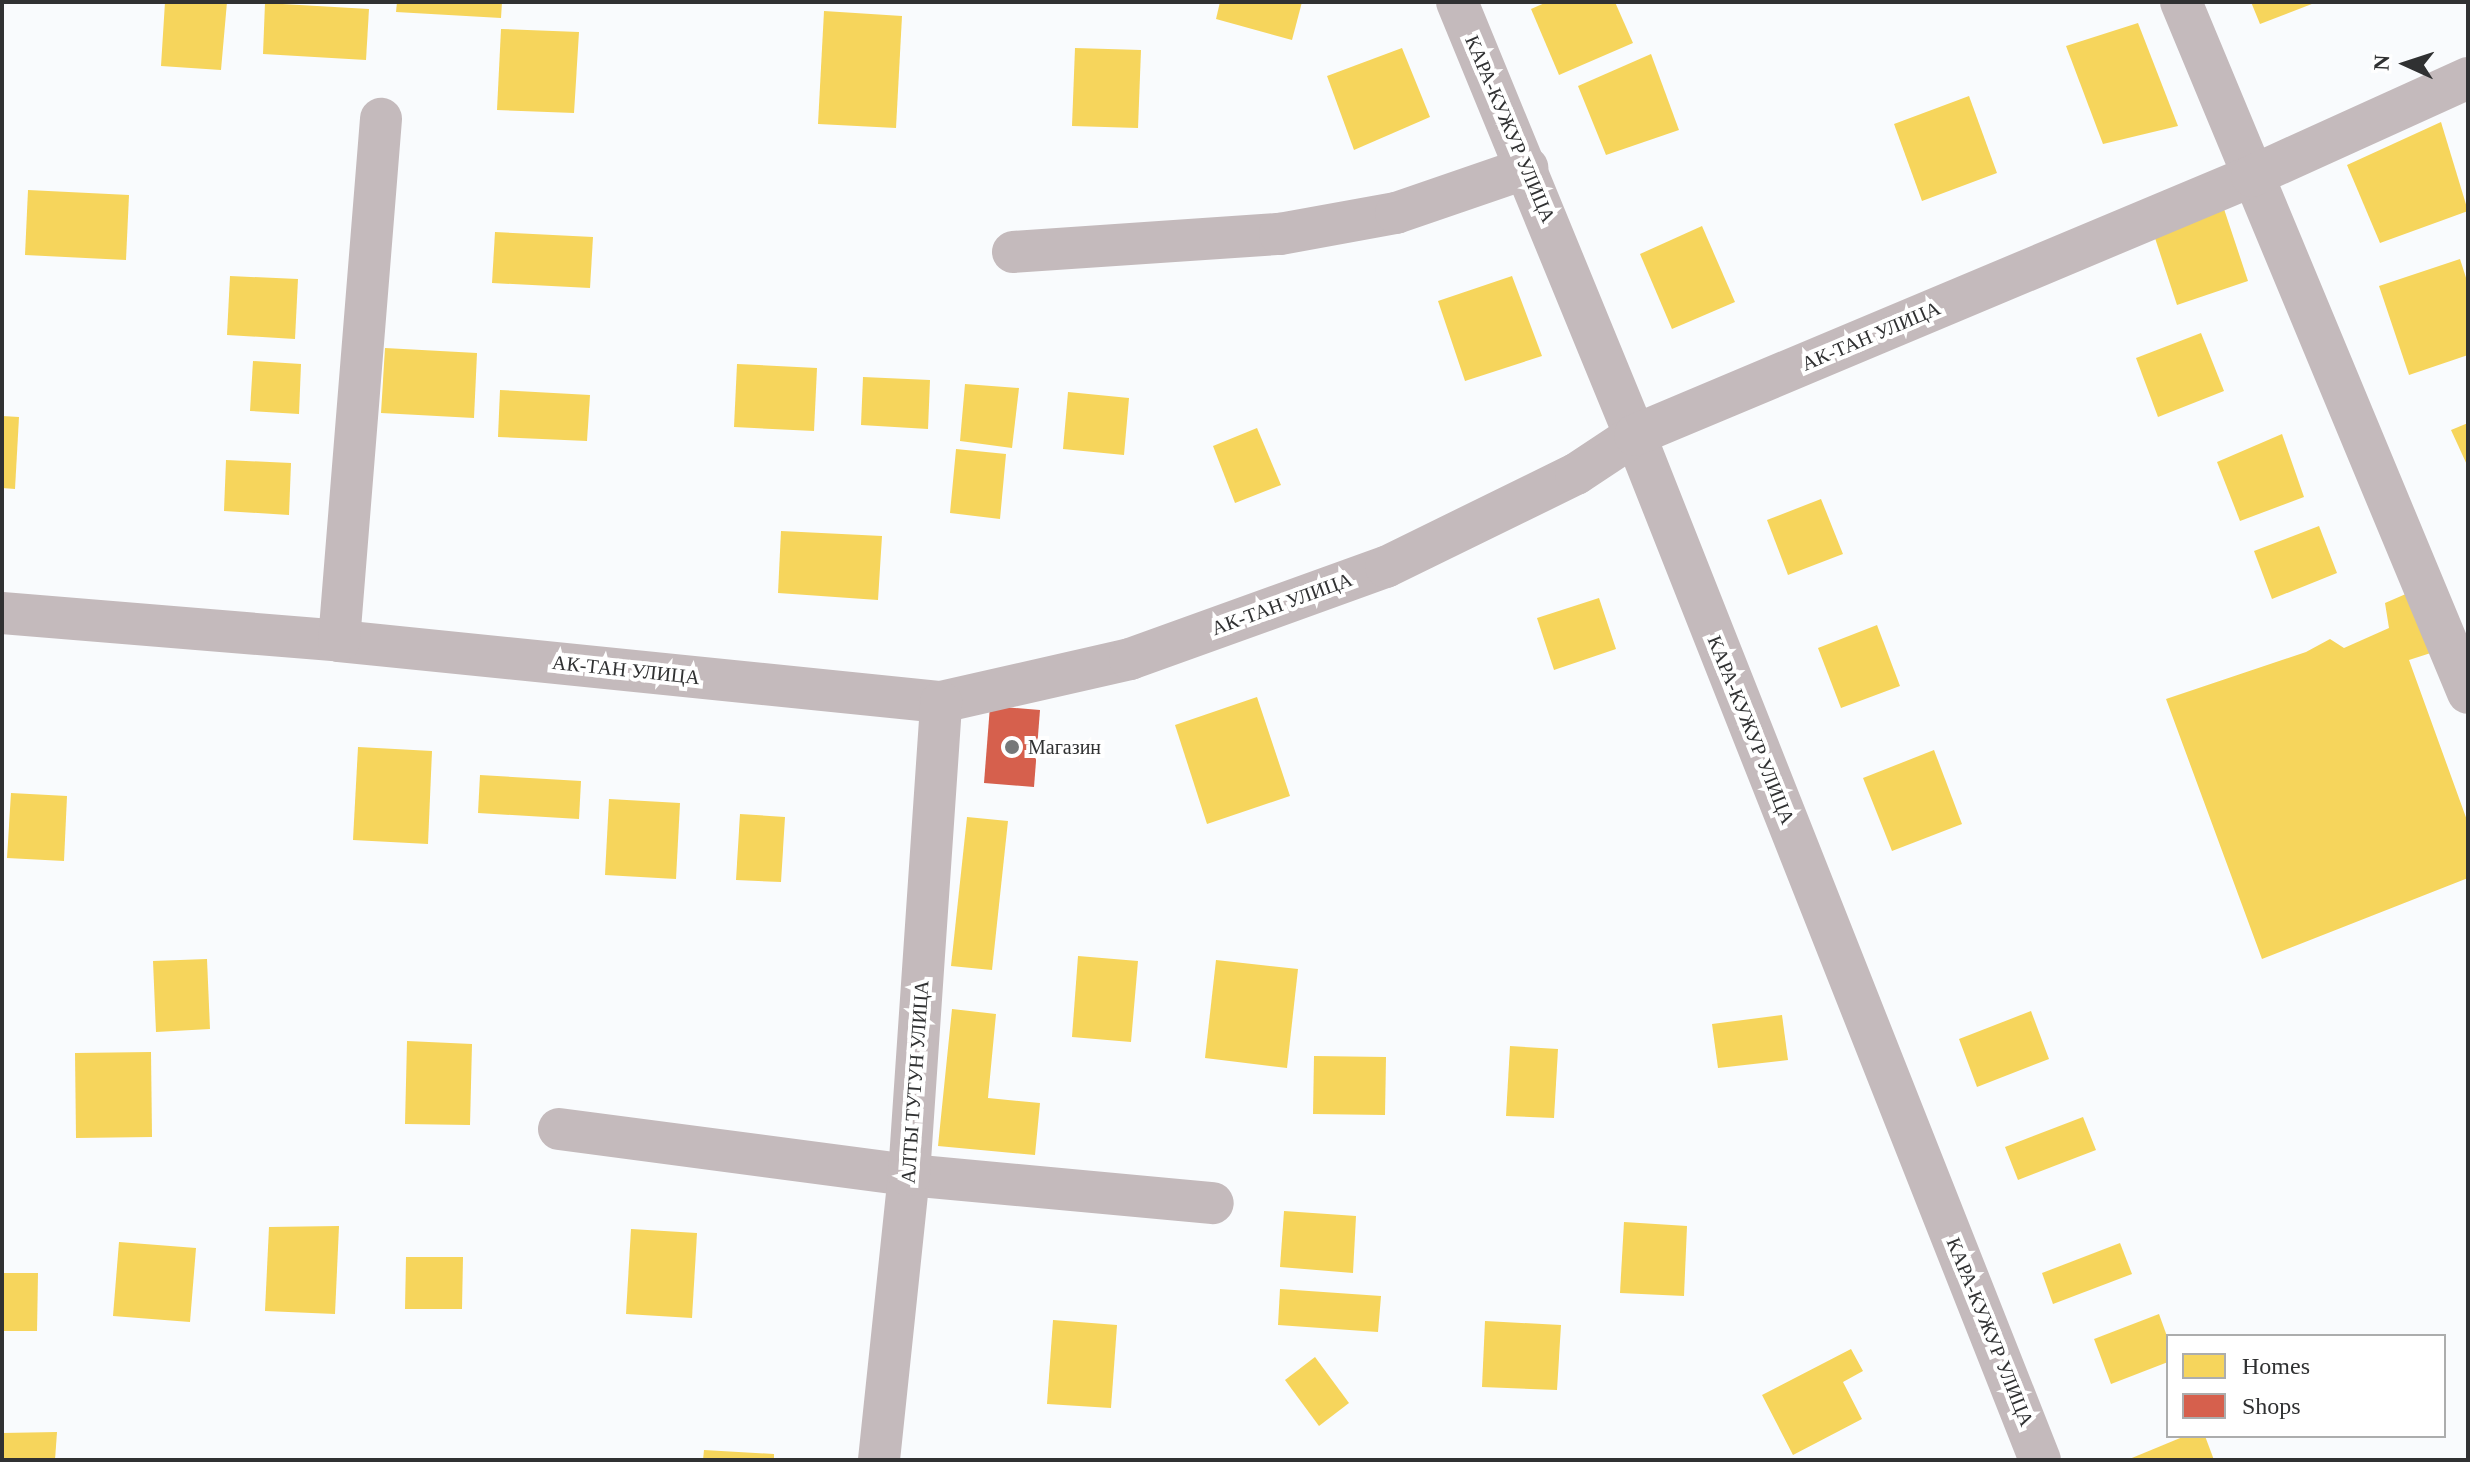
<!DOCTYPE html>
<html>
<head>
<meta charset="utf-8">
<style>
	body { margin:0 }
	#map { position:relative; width:2470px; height:1462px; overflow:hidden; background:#f9fbfd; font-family:"Times New Roman",serif }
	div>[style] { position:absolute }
	.homes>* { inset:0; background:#f6d55c }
	.shops>* { inset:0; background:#d6604d }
	.minor>* { height:42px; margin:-21px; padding:0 21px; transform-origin:21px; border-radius:21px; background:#c4babc }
	.dots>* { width:22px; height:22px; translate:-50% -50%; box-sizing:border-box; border:4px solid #fff; border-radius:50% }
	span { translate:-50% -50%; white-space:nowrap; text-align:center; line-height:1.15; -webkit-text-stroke:8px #fff; paint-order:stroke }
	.street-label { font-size:20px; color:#303132 }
	.poi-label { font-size:20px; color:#303132 }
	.left { translate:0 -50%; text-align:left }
	.frame { position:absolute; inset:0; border:4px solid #303132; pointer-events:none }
	.legend { position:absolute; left:2166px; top:1334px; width:280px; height:104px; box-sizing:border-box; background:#fff; border:2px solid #acadad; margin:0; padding:10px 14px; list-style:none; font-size:24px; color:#303132 }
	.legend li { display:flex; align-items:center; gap:16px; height:40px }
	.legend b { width:40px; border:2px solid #acadad }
	.north { position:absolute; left:2366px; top:24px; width:80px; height:80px; -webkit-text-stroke:6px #fff; paint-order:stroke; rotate:273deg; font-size:22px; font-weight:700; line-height:32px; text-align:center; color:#303132 }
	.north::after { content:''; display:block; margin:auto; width:28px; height:36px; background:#303132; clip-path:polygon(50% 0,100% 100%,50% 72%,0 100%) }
</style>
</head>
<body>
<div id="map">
	<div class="homes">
		<div style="clip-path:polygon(165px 2px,227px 2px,221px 70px,161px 66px)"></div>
		<div style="clip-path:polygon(397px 2px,502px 2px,501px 18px,396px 12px)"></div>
		<div style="clip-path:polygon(1220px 2px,1302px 2px,1292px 40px,1216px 19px)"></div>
		<div style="clip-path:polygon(1547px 2px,1615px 2px,1633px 43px,1559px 75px,1531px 9px)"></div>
		<div style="clip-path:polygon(2251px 2px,2317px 2px,2260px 24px)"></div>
		<div style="clip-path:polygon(265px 3px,369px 9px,366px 60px,263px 54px)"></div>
		<div style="clip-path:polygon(824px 11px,902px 16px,896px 128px,818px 124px)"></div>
		<div style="clip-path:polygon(2138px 23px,2178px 126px,2103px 144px,2066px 46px)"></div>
		<div style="clip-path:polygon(501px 29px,579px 32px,574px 113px,497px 110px)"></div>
		<div style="clip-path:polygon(1075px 48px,1141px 50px,1138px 128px,1072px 126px)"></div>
		<div style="clip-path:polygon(1402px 48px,1430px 117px,1354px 150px,1327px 76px)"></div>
		<div style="clip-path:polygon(1651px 54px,1679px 130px,1606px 155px,1578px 86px)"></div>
		<div style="clip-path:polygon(1969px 96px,1997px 173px,1922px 201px,1894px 124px)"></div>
		<div style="clip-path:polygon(2441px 122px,2468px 211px,2380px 243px,2347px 165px)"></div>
		<div style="clip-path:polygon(28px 190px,129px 195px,126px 260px,25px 255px)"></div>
		<div style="clip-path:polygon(2224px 209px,2248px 281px,2177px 305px,2155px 238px)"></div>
		<div style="clip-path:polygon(1702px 226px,1735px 302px,1672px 329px,1640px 254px)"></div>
		<div style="clip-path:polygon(495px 232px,593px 237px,590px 288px,492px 283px)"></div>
		<div style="clip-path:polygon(2460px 259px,2468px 284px,2468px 355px,2409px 375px,2379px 286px)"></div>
		<div style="clip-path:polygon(230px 276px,298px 279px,295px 339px,227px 335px)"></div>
		<div style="clip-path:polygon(1512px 276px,1542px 356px,1465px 381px,1438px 301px)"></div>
		<div style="clip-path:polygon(2201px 333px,2224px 391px,2158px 417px,2136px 358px)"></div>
		<div style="clip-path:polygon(385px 348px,477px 353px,474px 418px,381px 413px)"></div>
		<div style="clip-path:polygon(253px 361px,301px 364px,299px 414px,250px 411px)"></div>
		<div style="clip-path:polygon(737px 364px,817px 368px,814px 431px,734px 427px)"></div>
		<div style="clip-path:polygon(863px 377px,930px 380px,928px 429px,861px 425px)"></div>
		<div style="clip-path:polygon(965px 384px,1019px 388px,1012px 448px,960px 441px)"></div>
		<div style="clip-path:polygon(500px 390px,590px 395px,587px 441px,498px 437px)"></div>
		<div style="clip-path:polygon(1068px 392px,1129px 398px,1124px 455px,1063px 449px)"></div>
		<div style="clip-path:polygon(2px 416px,19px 417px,15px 489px,2px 488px)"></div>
		<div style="clip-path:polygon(2468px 423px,2468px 467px,2451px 430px)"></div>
		<div style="clip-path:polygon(1257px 428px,1281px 485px,1235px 503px,1213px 446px)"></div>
		<div style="clip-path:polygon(2282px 434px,2304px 497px,2240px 521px,2217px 462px)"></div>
		<div style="clip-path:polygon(956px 449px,1006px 454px,1000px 519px,950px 513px)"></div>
		<div style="clip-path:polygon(226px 460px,291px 463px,289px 515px,224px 511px)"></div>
		<div style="clip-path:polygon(1821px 499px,1843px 554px,1788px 575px,1767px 520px)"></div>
		<div style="clip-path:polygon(2319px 526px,2337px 573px,2272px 599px,2254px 551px)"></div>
		<div style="clip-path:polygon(781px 531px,882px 536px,878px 600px,778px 593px)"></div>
		<div style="clip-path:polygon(2415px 590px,2440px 650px,2409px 660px,2468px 823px,2468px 878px,2262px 959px,2166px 699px,2306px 652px,2330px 639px,2344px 648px,2389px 628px,2385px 603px)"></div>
		<div style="clip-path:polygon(1599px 598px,1616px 649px,1554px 670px,1537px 618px)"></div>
		<div style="clip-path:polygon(1877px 625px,1900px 686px,1841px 708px,1818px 648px)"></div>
		<div style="clip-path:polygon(1257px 697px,1290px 796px,1207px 824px,1175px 725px)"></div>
		<div style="clip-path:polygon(358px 747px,432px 751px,428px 844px,353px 840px)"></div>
		<div style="clip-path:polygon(1934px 750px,1962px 824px,1892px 851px,1863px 778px)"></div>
		<div style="clip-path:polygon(480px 775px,581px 781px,579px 819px,478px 813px)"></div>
		<div style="clip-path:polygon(11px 793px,67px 796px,64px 861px,7px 858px)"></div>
		<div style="clip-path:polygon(609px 799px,680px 803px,676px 879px,605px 875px)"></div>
		<div style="clip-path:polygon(740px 814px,785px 817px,781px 882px,736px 880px)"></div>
		<div style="clip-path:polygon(967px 817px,1008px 821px,992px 970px,951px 966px)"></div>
		<div style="clip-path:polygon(1078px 956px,1138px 961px,1131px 1042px,1072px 1037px)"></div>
		<div style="clip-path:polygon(207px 959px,210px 1029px,156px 1032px,153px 961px)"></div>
		<div style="clip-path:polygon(1216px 960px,1298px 969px,1287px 1068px,1205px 1058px)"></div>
		<div style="clip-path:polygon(952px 1009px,996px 1014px,988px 1098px,1040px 1103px,1035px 1155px,938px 1146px)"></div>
		<div style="clip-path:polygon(2031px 1011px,2049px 1059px,1977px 1087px,1959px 1039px)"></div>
		<div style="clip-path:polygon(1782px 1015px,1788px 1060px,1718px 1068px,1712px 1024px)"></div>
		<div style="clip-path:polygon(407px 1041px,472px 1044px,470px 1125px,405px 1124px)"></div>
		<div style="clip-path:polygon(1510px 1046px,1558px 1049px,1554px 1118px,1506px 1116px)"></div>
		<div style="clip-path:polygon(151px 1052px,152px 1137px,76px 1138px,75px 1053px)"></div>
		<div style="clip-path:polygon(1314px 1056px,1386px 1057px,1385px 1115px,1313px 1114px)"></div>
		<div style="clip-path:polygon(2083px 1117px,2096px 1150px,2018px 1180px,2005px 1147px)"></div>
		<div style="clip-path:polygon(1284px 1211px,1356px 1216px,1353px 1273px,1280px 1267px)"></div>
		<div style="clip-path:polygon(1624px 1222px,1687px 1226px,1684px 1296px,1620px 1293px)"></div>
		<div style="clip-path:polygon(339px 1226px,335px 1314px,265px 1311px,269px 1227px)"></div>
		<div style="clip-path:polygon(631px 1229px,697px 1233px,692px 1318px,626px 1314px)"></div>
		<div style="clip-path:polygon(119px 1242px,196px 1248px,190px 1322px,113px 1316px)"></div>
		<div style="clip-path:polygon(2120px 1243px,2132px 1274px,2053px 1304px,2042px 1273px)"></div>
		<div style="clip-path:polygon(406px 1257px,463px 1257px,462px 1309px,405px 1309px)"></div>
		<div style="clip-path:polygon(2px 1273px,38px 1273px,37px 1331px,2px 1331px)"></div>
		<div style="clip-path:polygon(1280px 1289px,1381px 1296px,1378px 1332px,1278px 1325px)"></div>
		<div style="clip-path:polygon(2159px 1314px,2168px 1339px,2168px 1362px,2111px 1384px,2094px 1339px)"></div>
		<div style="clip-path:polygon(1053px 1320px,1117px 1325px,1111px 1408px,1047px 1404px)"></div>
		<div style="clip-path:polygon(1485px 1321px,1561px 1325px,1557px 1390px,1482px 1387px)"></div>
		<div style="clip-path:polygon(1851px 1349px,1863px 1371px,1843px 1382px,1862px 1419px,1793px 1455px,1762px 1395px)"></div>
		<div style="clip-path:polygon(1315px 1357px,1349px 1403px,1319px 1426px,1285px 1380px)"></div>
		<div style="clip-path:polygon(57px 1432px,55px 1460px,2px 1460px,2px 1433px)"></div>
		<div style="clip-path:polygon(2185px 1436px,2205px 1436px,2214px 1460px,2127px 1460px)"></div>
		<div style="clip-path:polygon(704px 1450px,774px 1454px,774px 1460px,703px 1460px)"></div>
	</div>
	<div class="shops">
		<div style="clip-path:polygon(990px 706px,1040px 710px,1034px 787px,984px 783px)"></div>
	</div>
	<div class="minor">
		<div style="left:1457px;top:2px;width:468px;rotate:67.7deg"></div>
		<div style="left:1635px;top:435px;width:1102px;rotate:68.44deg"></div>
		<div style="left:2181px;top:2px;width:748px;rotate:67.44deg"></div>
		<div style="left:1013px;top:252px;width:268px;rotate:-3.9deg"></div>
		<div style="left:1280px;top:234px;width:118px;rotate:-10.3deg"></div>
		<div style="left:1396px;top:213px;width:139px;rotate:-19deg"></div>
		<div style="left:2px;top:613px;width:338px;rotate:4.7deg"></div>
		<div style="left:339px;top:641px;width:605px;rotate:5.79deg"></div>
		<div style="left:941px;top:702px;width:194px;rotate:-12.8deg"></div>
		<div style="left:1130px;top:659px;width:272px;rotate:-19.8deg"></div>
		<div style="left:1386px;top:567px;width:212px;rotate:-26.1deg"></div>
		<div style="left:1576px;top:474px;width:71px;rotate:-33.5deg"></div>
		<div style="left:1635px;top:435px;width:669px;rotate:-22.77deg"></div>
		<div style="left:2252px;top:176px;width:237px;rotate:-24.4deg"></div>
		<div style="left:339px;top:641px;width:524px;rotate:-85.4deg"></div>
		<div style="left:559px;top:1129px;width:353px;rotate:7.5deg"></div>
		<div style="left:909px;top:1175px;width:305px;rotate:5.3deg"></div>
		<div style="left:879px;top:1460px;width:287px;rotate:-84deg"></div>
		<div style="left:909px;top:1175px;width:474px;rotate:-86.1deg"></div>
	</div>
	<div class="dots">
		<div style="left:1012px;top:747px;background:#767879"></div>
	</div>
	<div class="street-label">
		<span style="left:1510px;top:129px;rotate:67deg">КАРА-КУЖУР УЛИЦА</span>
		<span style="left:1871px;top:336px;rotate:-23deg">АК-ТАН УЛИЦА</span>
		<span style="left:1282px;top:604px;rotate:-20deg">АК-ТАН УЛИЦА</span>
		<span style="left:626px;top:670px;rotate:6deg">АК-ТАН УЛИЦА</span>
		<span style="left:1751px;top:730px;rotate:68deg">КАРА-КУЖУР УЛИЦА</span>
		<span style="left:915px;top:1082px;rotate:-86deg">АЛТЫ ТУТУН УЛИЦА</span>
		<span style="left:1990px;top:1332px;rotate:68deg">КАРА-КУЖУР УЛИЦА</span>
	</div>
	<div class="poi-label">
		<span class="left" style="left:1028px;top:747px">Магазин</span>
	</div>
	<div class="frame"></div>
	<ul class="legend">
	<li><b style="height:22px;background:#f6d55c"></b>Homes</li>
	<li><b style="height:22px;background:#d6604d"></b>Shops</li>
	</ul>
	<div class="north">N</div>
</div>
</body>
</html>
